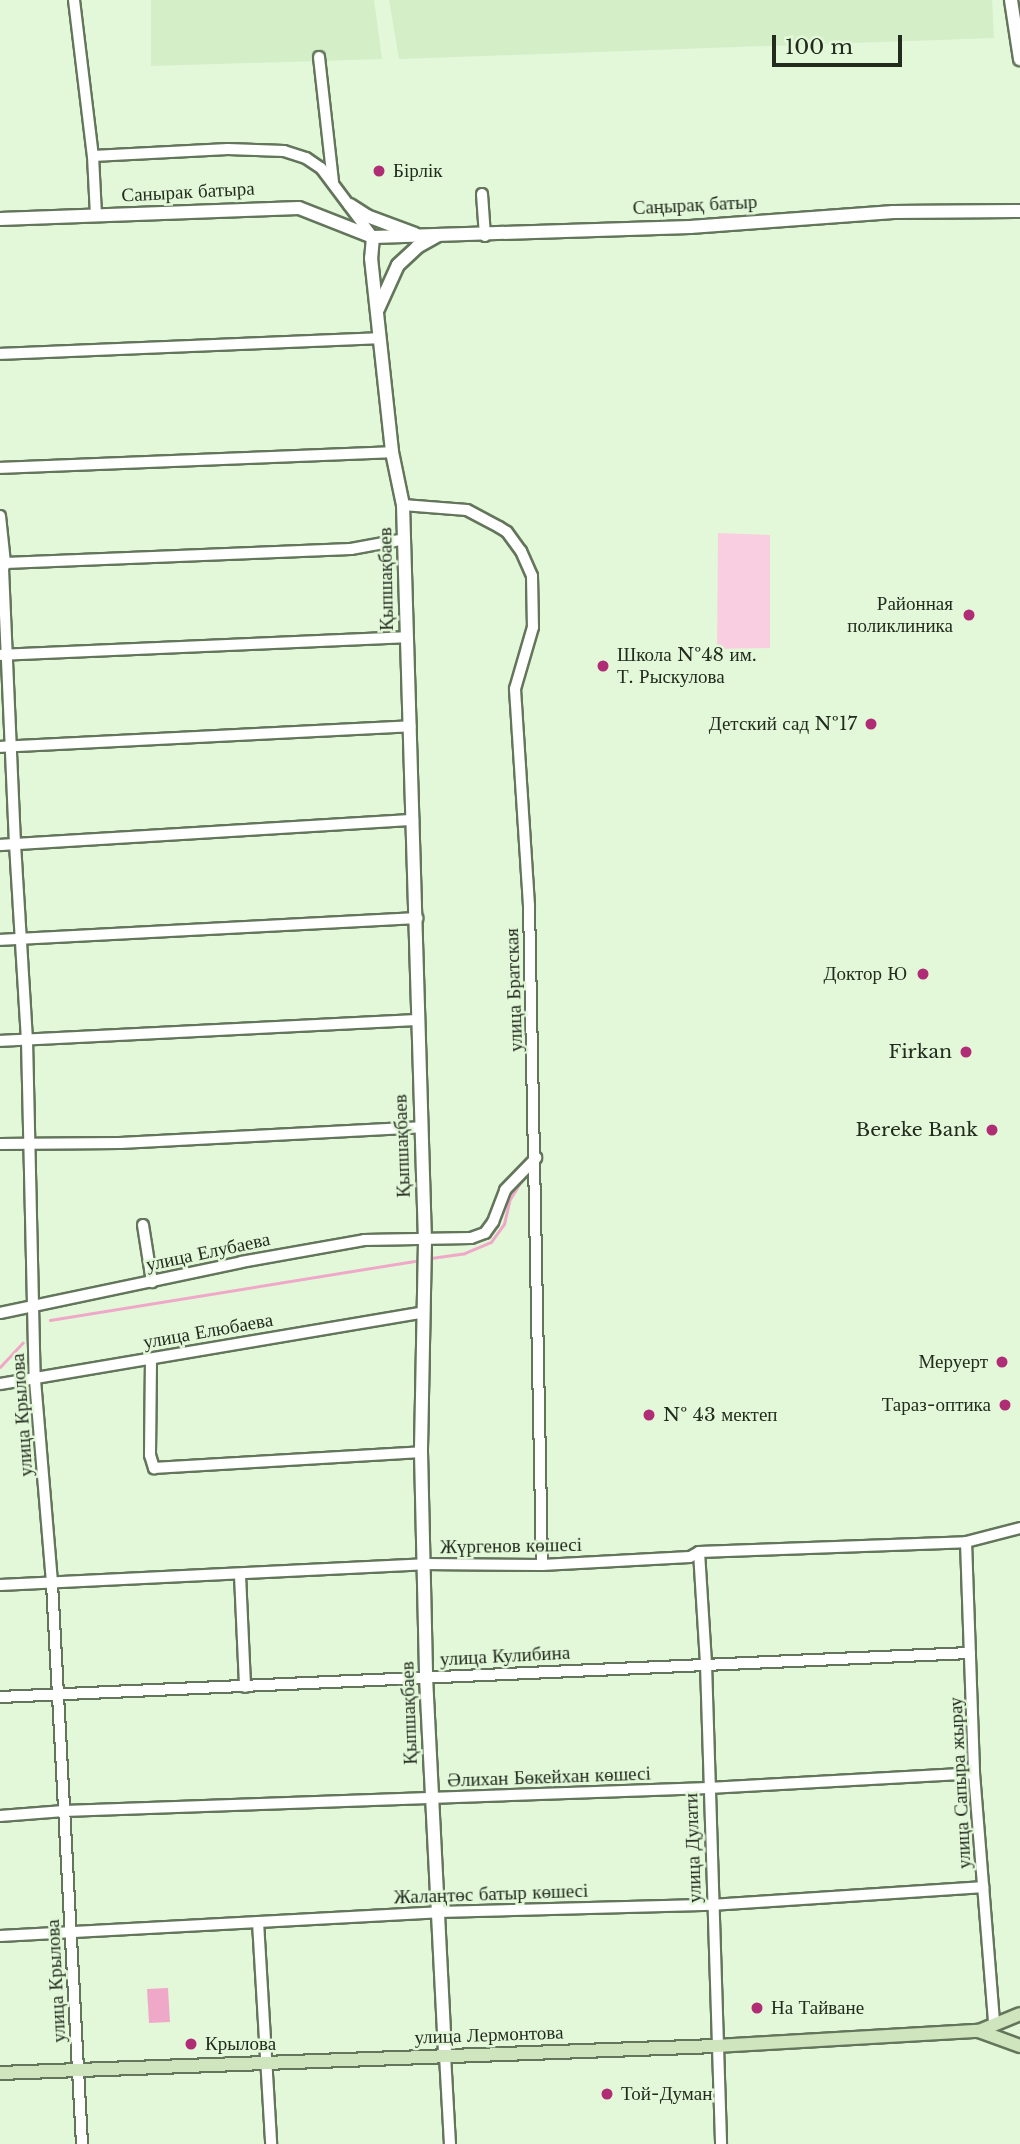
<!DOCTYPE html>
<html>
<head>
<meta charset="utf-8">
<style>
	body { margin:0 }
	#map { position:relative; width:1020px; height:2144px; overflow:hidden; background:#e2f8d9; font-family:"Libre Baskerville",serif }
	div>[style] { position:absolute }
	.built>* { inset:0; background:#d4eec8 }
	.green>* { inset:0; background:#facee1 }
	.water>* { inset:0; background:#f0a8c8 }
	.stream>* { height:2.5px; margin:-1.25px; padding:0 1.25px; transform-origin:1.25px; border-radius:1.25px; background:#f0a8c8 }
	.roads { filter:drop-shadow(2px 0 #63765b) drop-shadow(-2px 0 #63765b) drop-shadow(0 2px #63765b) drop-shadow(0 -2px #63765b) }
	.minor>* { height:10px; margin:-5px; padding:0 5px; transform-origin:5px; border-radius:5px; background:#fff }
	.tertiary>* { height:12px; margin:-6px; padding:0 6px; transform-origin:6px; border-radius:6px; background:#fff }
	.secondary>* { height:12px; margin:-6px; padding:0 6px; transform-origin:6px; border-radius:6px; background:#cee5be }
	.dots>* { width:19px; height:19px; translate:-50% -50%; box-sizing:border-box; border:4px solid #e2f8d9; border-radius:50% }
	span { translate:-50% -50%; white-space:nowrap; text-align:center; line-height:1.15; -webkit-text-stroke:5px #e2f8d9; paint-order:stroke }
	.poi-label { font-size:19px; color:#232b1f }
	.left { translate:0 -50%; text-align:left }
	.right { translate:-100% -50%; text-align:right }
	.street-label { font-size:19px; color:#232b1f }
	.scale { position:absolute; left:772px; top:35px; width:130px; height:32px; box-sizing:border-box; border:4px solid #232b1f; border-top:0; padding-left:9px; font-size:21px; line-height:24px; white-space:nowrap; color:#232b1f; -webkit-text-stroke:5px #e2f8d9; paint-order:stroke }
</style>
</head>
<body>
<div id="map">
	<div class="built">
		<div style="clip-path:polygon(151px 0,374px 0,382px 59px,151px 66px)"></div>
		<div style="clip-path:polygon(389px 0,992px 0,994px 38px,399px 59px)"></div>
	</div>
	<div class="green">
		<div style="clip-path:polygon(718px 533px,770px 535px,770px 648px,717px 649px)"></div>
	</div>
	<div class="water">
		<div style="clip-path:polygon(168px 1988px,170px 2022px,149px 2023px,147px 1989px)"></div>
	</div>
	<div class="stream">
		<div style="left:431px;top:1258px;width:34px;rotate:-8deg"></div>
		<div style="left:465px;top:1253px;width:28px;rotate:-23deg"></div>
		<div style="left:491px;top:1242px;width:22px;rotate:-54deg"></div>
		<div style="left:504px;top:1224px;width:26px;rotate:-77deg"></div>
		<div style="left:510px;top:1199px;width:22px;rotate:-58deg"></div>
		<div style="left:50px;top:1320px;width:369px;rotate:-9.2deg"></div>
		<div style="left:0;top:1367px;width:33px;rotate:-47deg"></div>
	</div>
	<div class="roads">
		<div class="minor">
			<div style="left:74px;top:0;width:157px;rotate:83.1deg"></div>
			<div style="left:93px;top:156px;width:59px;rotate:87.1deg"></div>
			<div style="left:319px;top:57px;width:125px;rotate:83.6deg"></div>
			<div style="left:93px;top:156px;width:135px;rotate:-3deg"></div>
			<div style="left:228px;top:149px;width:56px;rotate:2deg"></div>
			<div style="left:284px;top:151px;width:23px;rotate:18deg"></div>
			<div style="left:306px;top:158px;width:18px;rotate:34deg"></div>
			<div style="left:321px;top:168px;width:85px;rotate:53.1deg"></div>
			<div style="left:482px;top:194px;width:42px;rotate:85.9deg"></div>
			<div style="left:0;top:354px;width:379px;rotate:-2.4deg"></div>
			<div style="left:0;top:468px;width:392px;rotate:-2.3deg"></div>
			<div style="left:403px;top:505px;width:64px;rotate:4.5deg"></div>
			<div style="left:467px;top:510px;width:36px;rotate:28deg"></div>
			<div style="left:499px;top:527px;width:9px;rotate:32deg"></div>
			<div style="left:507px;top:532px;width:24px;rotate:54deg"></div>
			<div style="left:521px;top:551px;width:27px;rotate:66deg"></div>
			<div style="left:532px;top:576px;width:51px;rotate:88.9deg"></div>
			<div style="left:533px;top:627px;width:65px;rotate:106.2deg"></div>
			<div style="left:515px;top:689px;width:216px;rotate:86.3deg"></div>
			<div style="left:529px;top:905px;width:660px;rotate:88.87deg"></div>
			<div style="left:0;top:516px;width:47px;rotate:83.9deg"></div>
			<div style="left:5px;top:563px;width:6px;rotate:108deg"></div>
			<div style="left:3px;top:569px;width:275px;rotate:87.5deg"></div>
			<div style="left:15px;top:844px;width:196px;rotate:86.5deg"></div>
			<div style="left:27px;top:1040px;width:340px;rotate:88.7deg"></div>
			<div style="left:35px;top:1380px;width:204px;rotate:85.2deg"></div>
			<div style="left:52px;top:1583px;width:562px;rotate:86.94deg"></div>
			<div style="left:5px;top:563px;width:346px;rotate:-2.3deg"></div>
			<div style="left:351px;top:549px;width:55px;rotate:-10.5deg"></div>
			<div style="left:0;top:655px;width:406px;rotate:-2.5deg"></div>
			<div style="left:0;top:747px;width:411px;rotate:-2.9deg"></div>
			<div style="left:0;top:845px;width:414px;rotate:-3.5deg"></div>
			<div style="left:0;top:940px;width:418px;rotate:-3deg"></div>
			<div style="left:0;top:1041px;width:417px;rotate:-2.9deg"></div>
			<div style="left:0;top:1144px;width:120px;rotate:-0.5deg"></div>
			<div style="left:120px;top:1143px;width:301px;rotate:-3deg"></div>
			<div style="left:143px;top:1225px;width:58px;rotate:81deg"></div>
			<div style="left:0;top:1313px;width:246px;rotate:-11.9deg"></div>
			<div style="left:241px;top:1262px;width:125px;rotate:-10.1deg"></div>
			<div style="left:364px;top:1240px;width:107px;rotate:-1.1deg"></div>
			<div style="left:471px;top:1238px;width:15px;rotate:-20deg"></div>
			<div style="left:485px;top:1233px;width:14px;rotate:-54deg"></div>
			<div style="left:493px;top:1222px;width:34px;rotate:-69deg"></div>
			<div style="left:505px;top:1190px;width:45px;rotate:-45.9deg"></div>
			<div style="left:151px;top:1359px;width:96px;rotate:90.6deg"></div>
			<div style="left:150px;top:1455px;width:14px;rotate:73deg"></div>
			<div style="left:154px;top:1468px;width:267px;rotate:-3.4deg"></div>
			<div style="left:0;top:1384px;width:428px;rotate:-9.6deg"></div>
			<div style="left:966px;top:1542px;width:231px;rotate:88deg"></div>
			<div style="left:974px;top:1773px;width:250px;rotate:85.4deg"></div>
			<div style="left:699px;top:1552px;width:112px;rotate:86.4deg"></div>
			<div style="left:706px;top:1664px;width:480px;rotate:88.2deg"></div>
			<div style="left:240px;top:1575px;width:112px;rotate:87.4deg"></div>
			<div style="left:0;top:1585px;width:425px;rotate:-2.8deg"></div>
			<div style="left:424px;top:1564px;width:118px;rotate:0.5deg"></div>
			<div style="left:542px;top:1565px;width:148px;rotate:-3.1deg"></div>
			<div style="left:690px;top:1557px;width:10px;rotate:-29deg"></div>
			<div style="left:699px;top:1552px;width:267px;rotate:-2.1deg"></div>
			<div style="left:966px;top:1542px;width:56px;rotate:-14.5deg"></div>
			<div style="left:0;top:1697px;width:971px;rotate:-2.6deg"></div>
			<div style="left:0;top:1816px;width:64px;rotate:-4.5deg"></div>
			<div style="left:64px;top:1811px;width:645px;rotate:-2.04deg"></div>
			<div style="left:709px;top:1788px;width:265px;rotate:-3.2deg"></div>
			<div style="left:258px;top:1922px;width:222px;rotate:86.6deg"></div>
			<div style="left:0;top:1936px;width:439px;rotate:-3.1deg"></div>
			<div style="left:438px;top:1912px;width:274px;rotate:-1.5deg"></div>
			<div style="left:712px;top:1905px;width:272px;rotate:-3.8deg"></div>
			<div style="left:445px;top:2055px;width:89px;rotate:86.8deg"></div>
		</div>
		<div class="tertiary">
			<div style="left:1011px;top:0;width:60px;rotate:81.3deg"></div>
			<div style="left:350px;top:205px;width:20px;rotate:33deg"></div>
			<div style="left:367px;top:216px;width:51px;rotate:20.6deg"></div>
			<div style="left:0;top:219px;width:299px;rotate:-2.1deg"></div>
			<div style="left:299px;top:208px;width:79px;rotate:21.4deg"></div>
			<div style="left:373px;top:237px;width:317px;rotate:-1.8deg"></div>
			<div style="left:690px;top:227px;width:204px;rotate:-4.2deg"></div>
			<div style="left:893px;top:212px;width:127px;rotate:-0.5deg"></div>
			<div style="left:373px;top:237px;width:21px;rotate:95deg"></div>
			<div style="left:371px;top:258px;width:195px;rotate:83.8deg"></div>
			<div style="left:392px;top:452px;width:54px;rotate:78.3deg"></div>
			<div style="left:403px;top:505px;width:736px;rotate:88.29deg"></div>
			<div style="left:425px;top:1241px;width:211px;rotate:91.1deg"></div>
			<div style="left:421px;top:1452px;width:225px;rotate:88.7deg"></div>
			<div style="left:426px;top:1677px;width:378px;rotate:87.1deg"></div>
			<div style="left:378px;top:309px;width:48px;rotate:-65.6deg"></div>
			<div style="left:398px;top:265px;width:26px;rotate:-43deg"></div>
			<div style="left:417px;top:247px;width:23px;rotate:-29deg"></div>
		</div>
		<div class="secondary">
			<div style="left:979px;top:2031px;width:44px;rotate:-22.5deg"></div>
			<div style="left:0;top:2073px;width:717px;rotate:-2.16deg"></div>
			<div style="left:716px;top:2046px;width:263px;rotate:-3.3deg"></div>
			<div style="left:979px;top:2031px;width:44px;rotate:20.1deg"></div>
		</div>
	</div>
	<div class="dots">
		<div style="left:379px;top:171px;background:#b02d76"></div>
		<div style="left:969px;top:615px;background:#b02d76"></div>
		<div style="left:603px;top:666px;background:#b02d76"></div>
		<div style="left:871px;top:724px;background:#b02d76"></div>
		<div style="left:923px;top:974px;background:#b02d76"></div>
		<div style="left:966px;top:1052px;background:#b02d76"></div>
		<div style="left:992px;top:1130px;background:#b02d76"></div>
		<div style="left:1002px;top:1362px;background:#b02d76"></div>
		<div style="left:1005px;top:1405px;background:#b02d76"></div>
		<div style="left:649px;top:1415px;background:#b02d76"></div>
		<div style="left:757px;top:2008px;background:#b02d76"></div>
		<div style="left:191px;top:2044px;background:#b02d76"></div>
		<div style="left:607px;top:2094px;background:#b02d76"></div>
	</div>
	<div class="poi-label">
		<span class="left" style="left:393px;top:171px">Бірлік</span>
		<span class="right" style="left:953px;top:615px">Районная<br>поликлиника</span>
		<span class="left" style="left:617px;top:666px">Школа №48 им.<br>Т. Рыскулова</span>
		<span class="right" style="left:857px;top:724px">Детский сад №17</span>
		<span class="right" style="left:907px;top:974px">Доктор Ю</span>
		<span class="right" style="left:952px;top:1052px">Firkan</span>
		<span class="right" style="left:978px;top:1130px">Bereke Bank</span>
		<span class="right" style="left:988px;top:1362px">Меруерт</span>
		<span class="right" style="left:991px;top:1405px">Тараз-оптика</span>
		<span class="left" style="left:663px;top:1415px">№ 43 мектеп</span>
		<span class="left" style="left:771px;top:2008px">На Тайване</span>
		<span class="left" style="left:205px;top:2044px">Крылова</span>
		<span class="left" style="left:621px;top:2094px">Той-Думан</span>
	</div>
	<div class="street-label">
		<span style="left:188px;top:192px;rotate:-3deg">Санырак батыра</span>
		<span style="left:695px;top:205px;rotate:-3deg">Саңырақ батыр</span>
		<span style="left:386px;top:579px;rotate:-91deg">Қыпшақбаев</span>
		<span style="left:514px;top:990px;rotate:-92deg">улица Братская</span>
		<span style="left:402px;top:1146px;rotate:-92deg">Қыпшақбаев</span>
		<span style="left:208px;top:1252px;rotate:-12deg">улица Елубаева</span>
		<span style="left:208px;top:1331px;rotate:-10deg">улица Елюбаева</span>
		<span style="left:22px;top:1415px;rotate:-94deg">улица Крылова</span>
		<span style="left:511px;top:1546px;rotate:-1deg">Жүргенов көшесі</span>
		<span style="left:505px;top:1656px;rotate:-3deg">улица Кулибина</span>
		<span style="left:409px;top:1713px;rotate:-92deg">Қыпшақбаев</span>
		<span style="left:549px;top:1777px;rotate:-2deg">Әлихан Бөкейхан көшесі</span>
		<span style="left:960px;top:1783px;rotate:-93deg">улица Сапыра жырау</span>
		<span style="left:693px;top:1848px;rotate:-92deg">улица Дулати</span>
		<span style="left:491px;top:1894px;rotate:-2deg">Жалаңтөс батыр көшесі</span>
		<span style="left:56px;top:1981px;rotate:-93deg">улица Крылова</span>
		<span style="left:489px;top:2035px;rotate:-2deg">улица Лермонтова</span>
	</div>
	<div class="scale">100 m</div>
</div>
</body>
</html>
